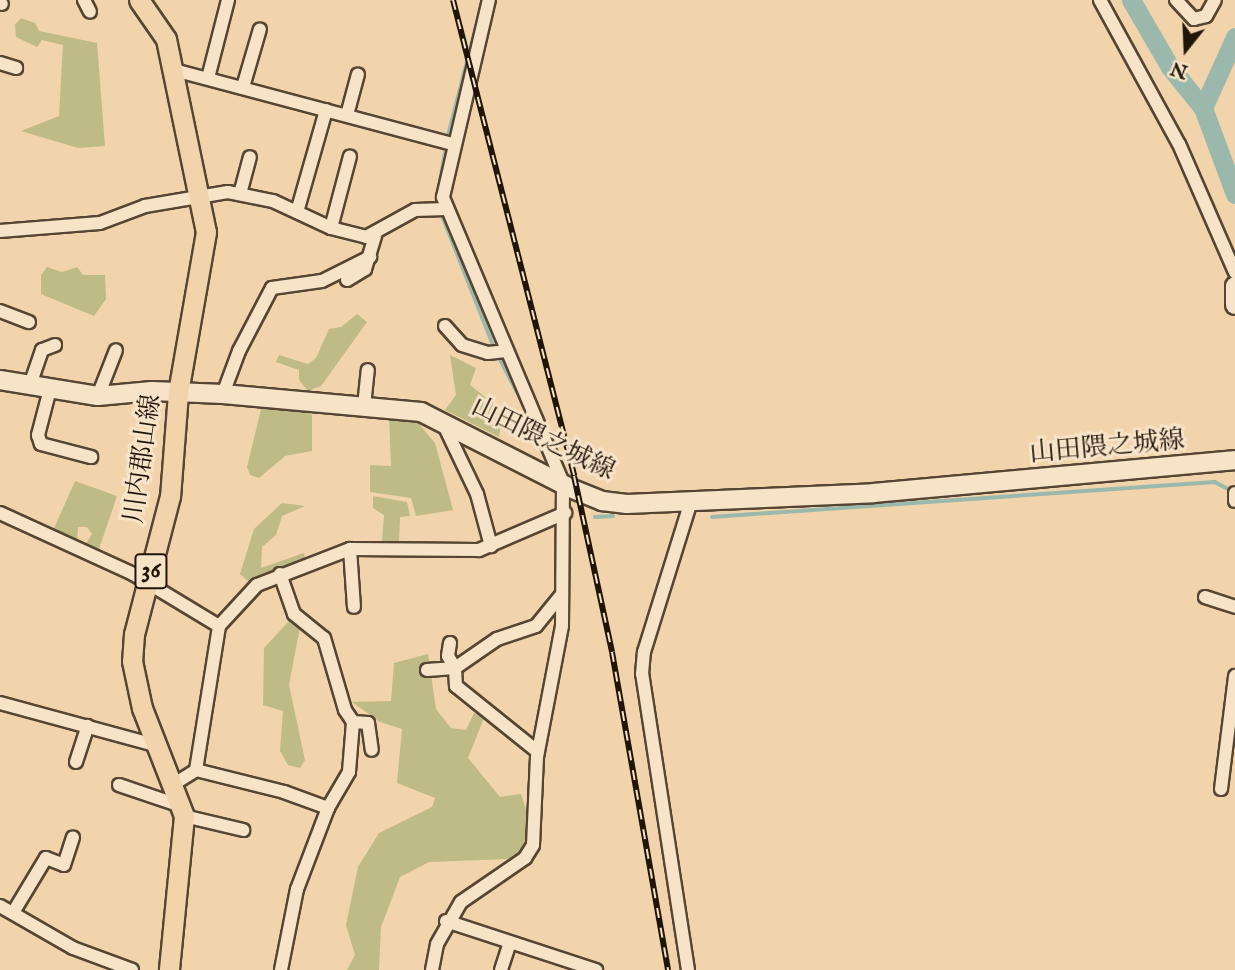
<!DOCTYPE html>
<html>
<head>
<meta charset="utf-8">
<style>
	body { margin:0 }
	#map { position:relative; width:1235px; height:970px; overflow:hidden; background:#f1d4ab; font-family:"IM FELL English","Noto Serif JP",serif }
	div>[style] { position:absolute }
	.green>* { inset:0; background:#bebb86 }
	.stream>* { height:3.5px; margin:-1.75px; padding:0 1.75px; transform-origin:1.75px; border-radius:1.75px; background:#9bb8ad }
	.river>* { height:19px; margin:-9.5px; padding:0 9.5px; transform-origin:9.5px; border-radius:9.5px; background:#9bb8ad }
	.roads { filter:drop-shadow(2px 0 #554532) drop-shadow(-2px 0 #554532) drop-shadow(0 2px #554532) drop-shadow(0 -2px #554532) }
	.street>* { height:12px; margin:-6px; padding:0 6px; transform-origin:6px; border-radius:6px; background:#f6e3c8 }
	.secondary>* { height:18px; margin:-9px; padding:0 9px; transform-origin:9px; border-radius:9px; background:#f6e3c8 }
	.primary>* { height:19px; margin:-9.5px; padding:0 9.5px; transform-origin:9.5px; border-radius:9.5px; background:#f1d4ab }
	.rail>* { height:6px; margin-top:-3px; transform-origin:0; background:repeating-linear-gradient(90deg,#f6e3c8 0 10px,#21150a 0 20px); box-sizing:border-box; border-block:2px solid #21150a }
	span { translate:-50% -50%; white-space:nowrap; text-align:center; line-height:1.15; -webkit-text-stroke:6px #f6e3c8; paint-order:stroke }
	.shield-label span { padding:2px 5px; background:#f6e3c8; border:2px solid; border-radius:5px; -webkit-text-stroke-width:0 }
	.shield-label { font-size:24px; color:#21150a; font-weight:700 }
	.street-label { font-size:26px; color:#21150a }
	.north { position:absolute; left:1151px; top:14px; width:70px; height:70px; -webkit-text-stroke:5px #f6e3c8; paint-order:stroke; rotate:198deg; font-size:19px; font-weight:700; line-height:28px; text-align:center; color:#21150a }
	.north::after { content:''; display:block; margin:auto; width:24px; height:32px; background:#21150a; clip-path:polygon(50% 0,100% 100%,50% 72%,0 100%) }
</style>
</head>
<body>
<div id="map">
	<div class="green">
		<div style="clip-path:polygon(21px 18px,35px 23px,39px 31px,97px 43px,105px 146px,78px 148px,21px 131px,59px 116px,63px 45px,42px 40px,37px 47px,16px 37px,15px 25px)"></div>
		<div style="clip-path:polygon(47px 267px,62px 272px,77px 267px,83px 275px,105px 275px,106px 299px,94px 316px,41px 294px,41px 275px)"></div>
		<div style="clip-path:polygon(357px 314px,367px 322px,321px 386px,308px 391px,299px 380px,299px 370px,276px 362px,279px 355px,308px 364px,316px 358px,329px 329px,341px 327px)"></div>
		<div style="clip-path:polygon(450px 355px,476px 368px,470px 385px,503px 411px,499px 437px,445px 410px,456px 395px)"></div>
		<div style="clip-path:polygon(263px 401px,300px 405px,312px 415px,312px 451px,285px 456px,259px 478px,250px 475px,247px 467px)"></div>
		<div style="clip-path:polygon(389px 415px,414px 418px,435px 443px,453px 510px,416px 516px,411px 498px,370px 492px,370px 465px,391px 466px)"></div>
		<div style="clip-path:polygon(75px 481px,117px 496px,98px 552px,84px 547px,92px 534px,87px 527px,78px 527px,77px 544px,52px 533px)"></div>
		<div style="clip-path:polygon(373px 496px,407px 502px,410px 516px,400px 517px,399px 542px,382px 542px,384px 515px,373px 508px)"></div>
		<div style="clip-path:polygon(282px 503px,305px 506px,282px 516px,276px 535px,262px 547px,261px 568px,304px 553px,305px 559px,250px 583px,240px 574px,254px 529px)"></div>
		<div style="clip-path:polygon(290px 620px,300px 627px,289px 685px,305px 760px,300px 768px,288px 765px,280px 751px,283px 711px,263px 705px,264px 648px)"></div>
		<div style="clip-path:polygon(428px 654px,436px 709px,451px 728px,466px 730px,474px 713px,484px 718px,468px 758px,500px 797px,521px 794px,528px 816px,526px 837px,521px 853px,508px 859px,429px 862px,400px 877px,381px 927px,379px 970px,347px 970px,355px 955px,346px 925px,358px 867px,379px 833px,432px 807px,435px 798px,397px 783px,402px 729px,380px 722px,352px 702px,391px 701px,394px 663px)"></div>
	</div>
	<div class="stream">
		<div style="left:437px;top:199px;width:64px;rotate:-80.1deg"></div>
		<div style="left:448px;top:136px;width:140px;rotate:-75.6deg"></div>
		<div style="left:443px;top:217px;width:142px;rotate:68.5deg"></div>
		<div style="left:498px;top:355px;width:52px;rotate:62.4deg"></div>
		<div style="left:595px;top:517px;width:18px;rotate:-3deg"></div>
		<div style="left:712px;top:517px;width:504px;rotate:-3.98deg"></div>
		<div style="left:1215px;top:482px;width:21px;rotate:28deg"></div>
	</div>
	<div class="river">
		<div style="left:1131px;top:0;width:78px;rotate:59.8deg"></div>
		<div style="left:1170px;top:67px;width:53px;rotate:51.2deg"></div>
		<div style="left:1203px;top:108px;width:92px;rotate:69.6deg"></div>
		<div style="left:1203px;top:108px;width:78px;rotate:-65.7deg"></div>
	</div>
	<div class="roads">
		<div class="street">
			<div style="left:84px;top:0;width:13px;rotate:63deg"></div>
			<div style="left:1100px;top:0;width:164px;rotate:61.3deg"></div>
			<div style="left:1179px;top:144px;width:140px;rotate:66.4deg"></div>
			<div style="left:1176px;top:0;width:26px;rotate:47deg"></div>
			<div style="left:1194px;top:19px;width:12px;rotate:-14deg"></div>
			<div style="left:1206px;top:16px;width:18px;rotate:-61deg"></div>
			<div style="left:0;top:3px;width:2px;rotate:27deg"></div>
			<div style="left:0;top:63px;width:17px;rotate:17deg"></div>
			<div style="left:174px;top:70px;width:288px;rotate:14.9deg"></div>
			<div style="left:208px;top:78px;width:81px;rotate:-75.6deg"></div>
			<div style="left:243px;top:87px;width:60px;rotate:-73.7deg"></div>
			<div style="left:347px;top:115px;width:42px;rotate:-75deg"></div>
			<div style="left:240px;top:194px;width:38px;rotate:-75deg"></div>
			<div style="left:297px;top:212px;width:106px;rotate:-74.1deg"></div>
			<div style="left:331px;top:228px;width:74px;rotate:-75.2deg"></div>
			<div style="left:0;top:231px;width:100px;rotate:-4.6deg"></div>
			<div style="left:100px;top:223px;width:48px;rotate:-20.7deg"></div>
			<div style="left:145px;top:206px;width:84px;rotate:-9.6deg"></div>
			<div style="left:228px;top:192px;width:46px;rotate:11.3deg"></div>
			<div style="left:273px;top:201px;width:64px;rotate:25deg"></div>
			<div style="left:331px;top:228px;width:36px;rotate:14deg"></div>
			<div style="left:366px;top:237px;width:56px;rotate:-28.9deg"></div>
			<div style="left:415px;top:210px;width:31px;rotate:-2deg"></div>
			<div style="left:347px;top:280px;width:21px;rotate:-31deg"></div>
			<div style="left:365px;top:269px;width:34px;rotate:-73deg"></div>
			<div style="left:0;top:311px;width:31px;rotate:21deg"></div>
			<div style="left:445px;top:326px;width:25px;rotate:48deg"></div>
			<div style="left:462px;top:345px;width:27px;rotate:17deg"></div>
			<div style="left:488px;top:353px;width:18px;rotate:-6deg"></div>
			<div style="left:30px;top:385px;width:37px;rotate:-71deg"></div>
			<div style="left:42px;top:350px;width:14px;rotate:-21deg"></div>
			<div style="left:50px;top:389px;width:48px;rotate:104.6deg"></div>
			<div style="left:38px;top:435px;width:9px;rotate:72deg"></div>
			<div style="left:41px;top:444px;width:52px;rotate:14.6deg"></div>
			<div style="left:223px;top:394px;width:46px;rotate:-69.6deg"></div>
			<div style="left:239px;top:351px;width:71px;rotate:-62.4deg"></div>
			<div style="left:272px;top:288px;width:50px;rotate:-8deg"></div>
			<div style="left:322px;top:281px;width:54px;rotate:-26.6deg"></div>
			<div style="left:98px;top:396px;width:49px;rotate:-68.6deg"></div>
			<div style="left:364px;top:406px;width:36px;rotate:-84deg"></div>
			<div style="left:443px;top:423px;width:79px;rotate:64.4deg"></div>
			<div style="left:477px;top:494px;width:54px;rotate:74.9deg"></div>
			<div style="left:1235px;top:493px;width:8px;rotate:90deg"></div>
			<div style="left:0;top:513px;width:146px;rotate:24.6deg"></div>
			<div style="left:133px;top:574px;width:100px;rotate:31.2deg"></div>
			<div style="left:350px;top:549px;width:58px;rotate:86.1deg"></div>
			<div style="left:280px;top:574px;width:42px;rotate:70.7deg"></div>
			<div style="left:294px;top:614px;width:38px;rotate:39deg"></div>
			<div style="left:324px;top:638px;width:75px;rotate:73.7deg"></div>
			<div style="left:345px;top:710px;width:14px;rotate:56deg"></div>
			<div style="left:353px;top:722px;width:50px;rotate:94.6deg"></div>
			<div style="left:349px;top:772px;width:42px;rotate:120.3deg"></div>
			<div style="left:1205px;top:597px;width:32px;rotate:18deg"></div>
			<div style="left:450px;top:643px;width:13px;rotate:99deg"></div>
			<div style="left:448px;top:656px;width:14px;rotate:60deg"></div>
			<div style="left:455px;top:668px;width:18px;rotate:87deg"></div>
			<div style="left:456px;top:686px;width:105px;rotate:38.8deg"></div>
			<div style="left:427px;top:670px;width:28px;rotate:-4deg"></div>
			<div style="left:455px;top:668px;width:51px;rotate:-34.6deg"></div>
			<div style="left:497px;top:639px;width:41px;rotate:-18.4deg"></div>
			<div style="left:536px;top:626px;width:41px;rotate:-50.9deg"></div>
			<div style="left:0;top:703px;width:164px;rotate:15.2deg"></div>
			<div style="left:353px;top:722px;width:15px;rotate:4deg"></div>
			<div style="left:368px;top:723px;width:27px;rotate:82deg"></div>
			<div style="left:76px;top:762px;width:38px;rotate:-72deg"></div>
			<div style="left:196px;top:770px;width:91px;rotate:14deg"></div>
			<div style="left:284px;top:792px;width:47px;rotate:20deg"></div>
			<div style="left:328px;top:808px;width:87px;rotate:110.9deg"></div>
			<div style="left:297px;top:889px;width:83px;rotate:101.2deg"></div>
			<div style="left:174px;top:784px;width:26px;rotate:-32deg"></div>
			<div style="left:196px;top:770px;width:146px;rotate:-80.9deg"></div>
			<div style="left:219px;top:626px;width:56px;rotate:-47.2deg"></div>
			<div style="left:257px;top:585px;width:100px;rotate:-21.2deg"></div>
			<div style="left:350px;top:549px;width:129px;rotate:0.4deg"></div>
			<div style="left:479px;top:550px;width:94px;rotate:-23.3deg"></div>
			<div style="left:119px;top:785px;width:65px;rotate:18.7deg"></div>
			<div style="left:1221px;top:789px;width:114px;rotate:-82.9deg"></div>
			<div style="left:184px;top:816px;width:61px;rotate:13.3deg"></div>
			<div style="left:0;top:906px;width:84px;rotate:29.9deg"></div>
			<div style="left:73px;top:948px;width:63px;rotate:20.4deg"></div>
			<div style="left:14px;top:911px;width:62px;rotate:-58.9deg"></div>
			<div style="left:46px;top:858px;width:19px;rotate:21deg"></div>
			<div style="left:64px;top:865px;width:29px;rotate:-72deg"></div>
			<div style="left:446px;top:921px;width:158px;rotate:18.1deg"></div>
			<div style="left:432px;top:970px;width:26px;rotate:-79deg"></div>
			<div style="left:437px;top:944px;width:48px;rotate:-60.3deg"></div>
			<div style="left:461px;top:902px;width:78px;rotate:-34.5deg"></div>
			<div style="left:525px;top:858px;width:15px;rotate:-58deg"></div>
			<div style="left:533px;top:845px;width:88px;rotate:-87.4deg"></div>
			<div style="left:537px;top:757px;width:133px;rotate:-79.2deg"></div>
			<div style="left:562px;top:626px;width:143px;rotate:-89.6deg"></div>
			<div style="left:563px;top:483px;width:310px;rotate:-112.8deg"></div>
			<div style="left:443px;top:197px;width:202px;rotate:-76.9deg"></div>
			<div style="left:501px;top:970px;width:29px;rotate:-72deg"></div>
			<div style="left:688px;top:970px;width:300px;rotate:-98.8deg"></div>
			<div style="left:642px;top:674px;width:22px;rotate:-85deg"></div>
			<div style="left:644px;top:652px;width:155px;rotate:-72.7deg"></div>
		</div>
		<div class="secondary">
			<div style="left:1235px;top:286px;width:19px;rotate:90deg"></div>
			<div style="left:0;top:380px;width:99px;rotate:9.3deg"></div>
			<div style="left:98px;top:396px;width:54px;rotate:-5.3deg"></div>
			<div style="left:152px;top:391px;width:71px;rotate:2.4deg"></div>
			<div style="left:223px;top:394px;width:199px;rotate:5.2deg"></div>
			<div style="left:421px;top:412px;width:167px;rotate:27deg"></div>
			<div style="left:570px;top:488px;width:35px;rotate:22deg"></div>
			<div style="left:602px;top:501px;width:25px;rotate:7deg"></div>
			<div style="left:627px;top:504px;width:247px;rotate:-2.5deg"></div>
			<div style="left:874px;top:493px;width:363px;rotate:-5.2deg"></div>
		</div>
		<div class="primary">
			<div style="left:139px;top:0;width:47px;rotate:55.3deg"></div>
			<div style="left:166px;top:39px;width:197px;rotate:78.3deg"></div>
			<div style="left:206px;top:232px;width:163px;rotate:99.9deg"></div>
			<div style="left:178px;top:393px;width:103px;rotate:94.4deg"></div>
			<div style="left:170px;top:496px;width:143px;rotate:104.6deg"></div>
			<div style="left:134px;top:634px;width:27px;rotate:94deg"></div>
			<div style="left:132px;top:661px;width:48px;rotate:78deg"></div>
			<div style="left:142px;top:708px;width:116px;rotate:68.7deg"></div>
			<div style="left:184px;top:816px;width:155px;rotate:95.6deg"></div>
		</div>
	</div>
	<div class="rail">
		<div style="left:453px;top:0;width:491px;rotate:75.7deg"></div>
		<div style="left:574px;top:476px;width:180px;rotate:77.8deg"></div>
		<div style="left:612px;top:652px;width:323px;rotate:80deg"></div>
	</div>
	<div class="shield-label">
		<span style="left:151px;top:571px">36</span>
	</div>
	<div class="street-label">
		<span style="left:543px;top:439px;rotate:26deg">山田隈之城線</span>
		<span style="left:1107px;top:447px;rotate:-5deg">山田隈之城線</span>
		<span style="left:143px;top:459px;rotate:-82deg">川内郡山線</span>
	</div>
	<div class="north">N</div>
</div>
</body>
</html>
